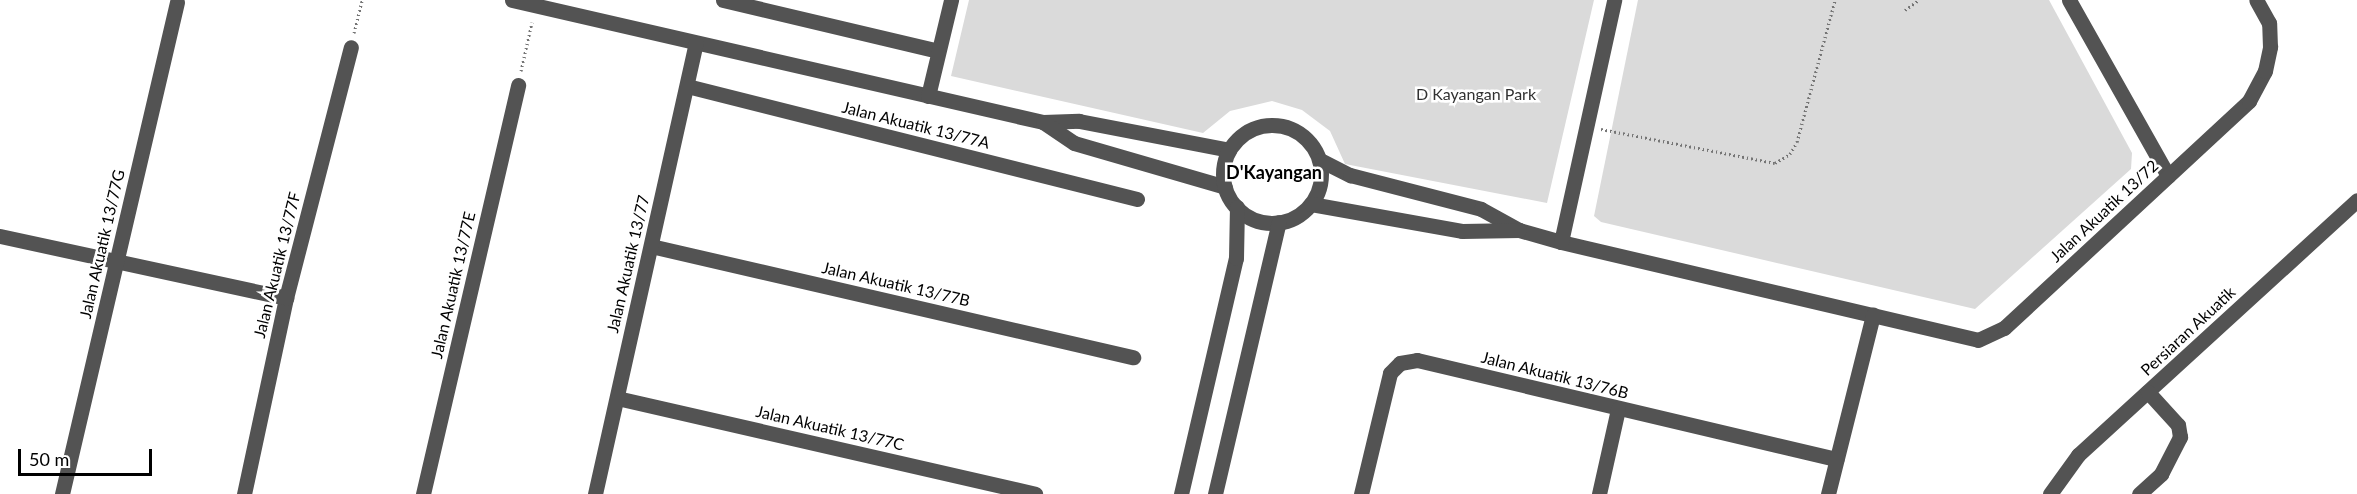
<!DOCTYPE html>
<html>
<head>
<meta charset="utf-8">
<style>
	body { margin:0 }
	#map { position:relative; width:2357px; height:494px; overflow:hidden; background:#fff; font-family:Lato,sans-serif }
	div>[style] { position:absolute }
	.green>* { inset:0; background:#dadada }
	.path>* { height:3px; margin-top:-1.5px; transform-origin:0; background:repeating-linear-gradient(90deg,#757575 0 1.5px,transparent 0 4.5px) }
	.minor>* { height:15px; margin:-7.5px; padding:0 7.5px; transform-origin:7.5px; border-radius:7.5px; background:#535353 }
	.minor>.ring { margin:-7.5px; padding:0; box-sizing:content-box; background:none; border:15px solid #535353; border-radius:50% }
	span { translate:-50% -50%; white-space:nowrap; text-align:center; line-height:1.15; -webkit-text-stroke:5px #fff; paint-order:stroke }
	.park-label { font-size:16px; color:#313131 }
	.street-label { font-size:16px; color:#000 }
	.neighbourhood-label { font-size:18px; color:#000; font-weight:700 }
	.scale { position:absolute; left:18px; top:449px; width:134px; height:27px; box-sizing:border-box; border:3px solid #000; border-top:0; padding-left:8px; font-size:18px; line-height:21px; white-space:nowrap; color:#000; -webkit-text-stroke:4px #fff; paint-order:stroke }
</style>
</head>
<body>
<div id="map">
	<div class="green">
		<div style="clip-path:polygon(969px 0,1594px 0,1547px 203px,1345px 164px,1330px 131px,1302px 110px,1272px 101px,1230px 111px,1203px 133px,951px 76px)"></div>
		<div style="clip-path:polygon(1638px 0,2049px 0,2132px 153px,2131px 169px,1975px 309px,1601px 222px,1594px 216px)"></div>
	</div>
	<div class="path">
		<div style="left:1905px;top:10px;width:17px;rotate:-36deg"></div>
		<div style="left:354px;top:33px;width:34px;rotate:-76deg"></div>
		<div style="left:521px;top:71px;width:50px;rotate:-77.3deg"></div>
		<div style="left:1601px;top:129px;width:177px;rotate:11.1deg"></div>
		<div style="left:1775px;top:163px;width:17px;rotate:-31deg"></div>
		<div style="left:1790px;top:154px;width:14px;rotate:-60deg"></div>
		<div style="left:1797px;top:142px;width:147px;rotate:-75deg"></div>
	</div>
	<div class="minor">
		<div style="left:512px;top:0;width:545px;rotate:12.94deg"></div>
		<div style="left:1043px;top:122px;width:36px;rotate:-2deg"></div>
		<div style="left:1079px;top:121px;width:153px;rotate:10.9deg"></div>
		<div style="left:723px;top:0;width:221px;rotate:13.3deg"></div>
		<div style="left:2069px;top:0;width:202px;rotate:60.6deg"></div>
		<div style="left:687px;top:86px;width:464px;rotate:14.1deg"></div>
		<div style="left:928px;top:96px;width:99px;rotate:-76.5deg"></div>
		<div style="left:1043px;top:122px;width:37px;rotate:34deg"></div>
		<div style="left:1074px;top:143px;width:157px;rotate:16.2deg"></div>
		<div class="ring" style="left:1223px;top:125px;width:83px;height:83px"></div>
		<div style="left:1320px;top:160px;width:34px;rotate:27deg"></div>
		<div style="left:1350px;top:175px;width:135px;rotate:14.5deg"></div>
		<div style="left:1481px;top:209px;width:43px;rotate:28.9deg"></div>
		<div style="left:1519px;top:230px;width:44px;rotate:15.9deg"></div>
		<div style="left:1561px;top:242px;width:428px;rotate:13.2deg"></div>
		<div style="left:1978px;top:340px;width:29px;rotate:-25deg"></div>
		<div style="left:2004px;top:328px;width:334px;rotate:-42.8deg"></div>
		<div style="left:2249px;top:101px;width:34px;rotate:-62deg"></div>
		<div style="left:2265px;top:71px;width:25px;rotate:-78deg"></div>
		<div style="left:2270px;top:47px;width:24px;rotate:-92deg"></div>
		<div style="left:2269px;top:23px;width:26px;rotate:-119deg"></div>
		<div style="left:1311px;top:204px;width:153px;rotate:10.1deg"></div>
		<div style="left:1462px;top:231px;width:57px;rotate:-1deg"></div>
		<div style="left:0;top:236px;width:293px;rotate:12.2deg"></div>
		<div style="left:1561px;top:242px;width:248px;rotate:-77.6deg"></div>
		<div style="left:651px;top:246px;width:495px;rotate:13deg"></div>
		<div style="left:617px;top:398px;width:429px;rotate:12.9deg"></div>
		<div style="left:62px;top:494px;width:505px;rotate:-76.84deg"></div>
		<div style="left:244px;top:494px;width:200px;rotate:-77.9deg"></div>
		<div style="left:286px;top:298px;width:259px;rotate:-75.5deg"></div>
		<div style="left:423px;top:494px;width:420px;rotate:-76.9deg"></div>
		<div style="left:595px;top:494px;width:462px;rotate:-77.4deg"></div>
		<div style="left:1181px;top:494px;width:242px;rotate:-76.9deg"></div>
		<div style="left:1236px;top:258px;width:51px;rotate:-88.9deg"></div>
		<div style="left:1215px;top:494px;width:279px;rotate:-76.8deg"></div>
		<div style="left:1361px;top:494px;width:124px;rotate:-76.5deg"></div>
		<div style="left:1390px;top:373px;width:14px;rotate:-45deg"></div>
		<div style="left:1400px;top:363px;width:17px;rotate:-10deg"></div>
		<div style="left:1417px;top:360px;width:431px;rotate:13.3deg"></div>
		<div style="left:1599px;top:494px;width:87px;rotate:-77.4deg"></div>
		<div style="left:1828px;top:494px;width:185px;rotate:-75.9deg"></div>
		<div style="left:2050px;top:494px;width:48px;rotate:-54.3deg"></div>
		<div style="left:2078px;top:455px;width:378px;rotate:-42.4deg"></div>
		<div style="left:2139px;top:494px;width:30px;rotate:-42deg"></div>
		<div style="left:2161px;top:474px;width:42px;rotate:-62.8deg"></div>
		<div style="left:2180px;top:437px;width:12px;rotate:-99deg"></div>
		<div style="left:2178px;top:425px;width:45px;rotate:-132.3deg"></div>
	</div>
	<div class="park-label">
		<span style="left:1476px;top:94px">D Kayangan Park</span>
	</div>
	<div class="street-label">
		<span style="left:916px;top:125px;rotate:14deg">Jalan Akuatik 13/77A</span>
		<span style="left:2104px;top:211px;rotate:-43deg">Jalan Akuatik 13/72</span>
		<span style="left:102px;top:244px;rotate:-77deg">Jalan Akuatik 13/77G</span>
		<span style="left:628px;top:264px;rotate:-77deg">Jalan Akuatik 13/77</span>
		<span style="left:277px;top:265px;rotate:-76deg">Jalan Akuatik 13/77F</span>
		<span style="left:896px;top:284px;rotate:13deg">Jalan Akuatik 13/77B</span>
		<span style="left:453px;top:285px;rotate:-77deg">Jalan Akuatik 13/77E</span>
		<span style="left:2188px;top:331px;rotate:-43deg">Persiaran Akuatik</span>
		<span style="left:1555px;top:375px;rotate:14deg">Jalan Akuatik 13/76B</span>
		<span style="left:830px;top:428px;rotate:13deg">Jalan Akuatik 13/77C</span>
	</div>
	<div class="neighbourhood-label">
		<span style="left:1274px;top:172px">D'Kayangan</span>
	</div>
	<div class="scale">50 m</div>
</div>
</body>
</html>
